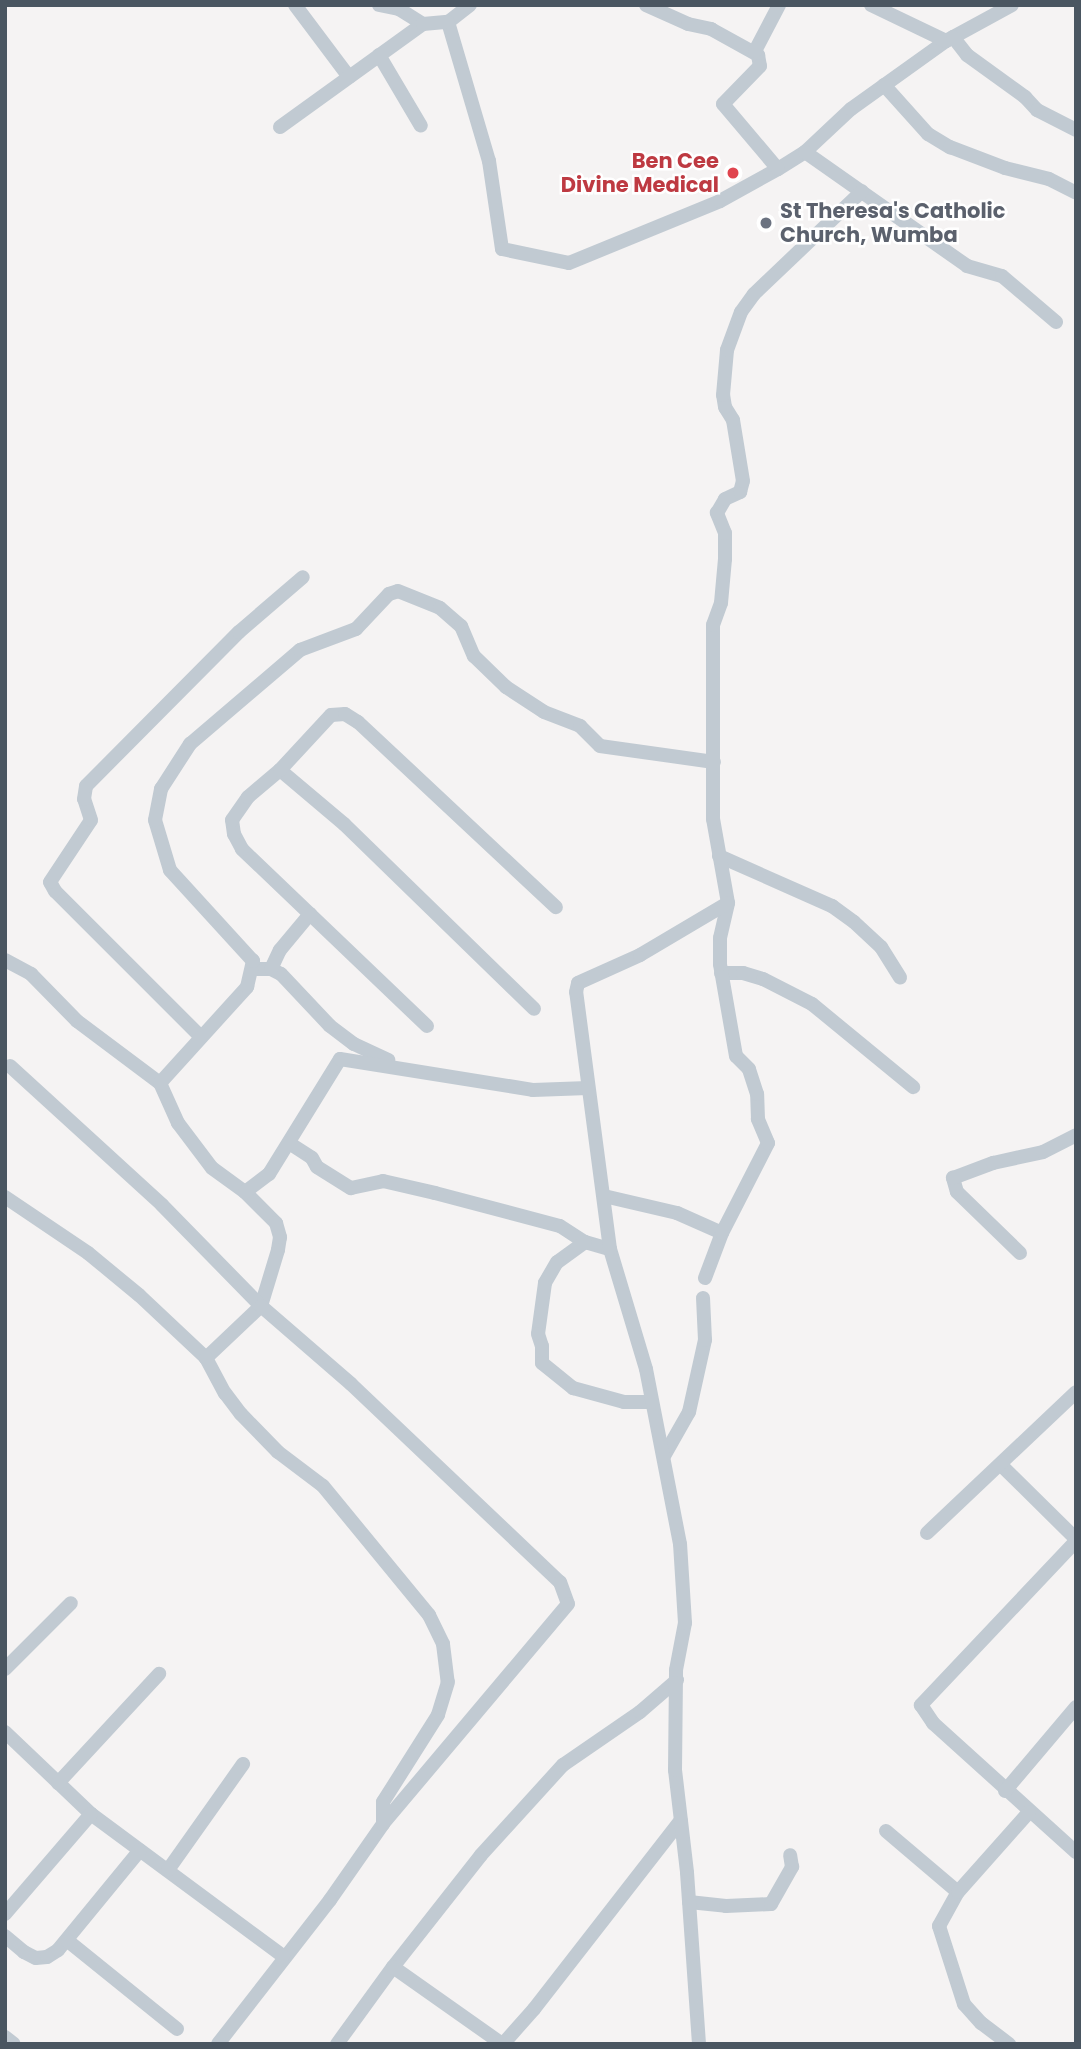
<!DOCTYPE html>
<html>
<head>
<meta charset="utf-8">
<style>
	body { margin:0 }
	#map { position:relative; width:1081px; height:2049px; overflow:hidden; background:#f5f3f3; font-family:Poppins,sans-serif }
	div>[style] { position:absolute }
	.minor>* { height:14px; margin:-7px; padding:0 7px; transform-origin:7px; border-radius:7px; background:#c1cad2 }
	.dots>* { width:19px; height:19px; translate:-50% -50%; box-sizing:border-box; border:4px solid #fff; border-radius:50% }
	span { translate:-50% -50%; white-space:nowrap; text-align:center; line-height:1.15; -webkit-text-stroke:5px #fff; paint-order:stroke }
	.health-label { font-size:21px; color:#be3a42; font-weight:700 }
	.right { translate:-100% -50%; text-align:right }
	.worship-label { font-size:21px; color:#5b616d; font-weight:700 }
	.left { translate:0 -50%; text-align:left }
	.frame { position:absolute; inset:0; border:7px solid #4a5661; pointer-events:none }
</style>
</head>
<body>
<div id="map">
	<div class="minor">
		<div style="left:295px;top:5px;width:90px;rotate:53.1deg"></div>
		<div style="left:379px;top:5px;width:20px;rotate:11deg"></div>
		<div style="left:399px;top:9px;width:28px;rotate:32deg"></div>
		<div style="left:470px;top:5px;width:28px;rotate:142deg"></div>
		<div style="left:448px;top:22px;width:145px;rotate:73.6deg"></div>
		<div style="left:489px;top:161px;width:89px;rotate:81.6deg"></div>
		<div style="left:502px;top:249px;width:68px;rotate:11.8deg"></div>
		<div style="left:569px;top:263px;width:163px;rotate:-22.3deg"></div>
		<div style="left:720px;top:201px;width:66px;rotate:-28.9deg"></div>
		<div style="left:778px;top:169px;width:32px;rotate:-32deg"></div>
		<div style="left:805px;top:152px;width:63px;rotate:-43.1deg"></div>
		<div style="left:851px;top:109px;width:117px;rotate:-35.6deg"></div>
		<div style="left:946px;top:41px;width:75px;rotate:-28.6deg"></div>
		<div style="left:646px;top:5px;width:46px;rotate:24.3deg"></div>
		<div style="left:688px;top:24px;width:24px;rotate:12deg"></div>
		<div style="left:711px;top:29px;width:54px;rotate:29deg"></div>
		<div style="left:758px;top:55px;width:11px;rotate:80deg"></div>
		<div style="left:760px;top:66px;width:53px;rotate:134.2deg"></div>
		<div style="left:723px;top:104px;width:85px;rotate:49.8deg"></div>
		<div style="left:871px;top:5px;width:83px;rotate:25.6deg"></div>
		<div style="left:953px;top:37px;width:23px;rotate:52deg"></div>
		<div style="left:967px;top:55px;width:72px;rotate:35.9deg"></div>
		<div style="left:1025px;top:97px;width:18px;rotate:47deg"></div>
		<div style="left:1037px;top:110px;width:44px;rotate:27.1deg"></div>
		<div style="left:755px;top:51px;width:52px;rotate:-62.4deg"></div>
		<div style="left:379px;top:55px;width:82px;rotate:59.4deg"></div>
		<div style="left:884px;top:85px;width:66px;rotate:48.1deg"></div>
		<div style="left:928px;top:134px;width:26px;rotate:31deg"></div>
		<div style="left:950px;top:147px;width:59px;rotate:20.9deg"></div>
		<div style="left:1005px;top:168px;width:45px;rotate:14deg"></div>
		<div style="left:1049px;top:179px;width:30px;rotate:27deg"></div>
		<div style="left:280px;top:127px;width:176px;rotate:-35.8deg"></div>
		<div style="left:423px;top:24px;width:25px;rotate:-5deg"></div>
		<div style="left:805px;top:152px;width:198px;rotate:35.1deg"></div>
		<div style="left:967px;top:266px;width:36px;rotate:16deg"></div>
		<div style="left:1002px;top:276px;width:71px;rotate:40.4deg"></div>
		<div style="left:280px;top:770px;width:84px;rotate:40.2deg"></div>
		<div style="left:344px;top:824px;width:265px;rotate:44.2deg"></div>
		<div style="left:719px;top:856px;width:124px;rotate:23.9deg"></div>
		<div style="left:832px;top:906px;width:27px;rotate:36deg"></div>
		<div style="left:854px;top:922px;width:37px;rotate:43deg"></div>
		<div style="left:881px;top:947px;width:36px;rotate:58deg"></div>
		<div style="left:5px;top:960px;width:30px;rotate:28deg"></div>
		<div style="left:31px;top:974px;width:66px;rotate:45.6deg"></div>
		<div style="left:77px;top:1021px;width:104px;rotate:36.8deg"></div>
		<div style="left:160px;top:1083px;width:44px;rotate:65.8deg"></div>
		<div style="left:178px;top:1123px;width:56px;rotate:52.9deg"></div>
		<div style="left:212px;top:1168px;width:41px;rotate:36deg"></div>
		<div style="left:245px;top:1192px;width:44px;rotate:45deg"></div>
		<div style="left:276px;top:1223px;width:15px;rotate:74deg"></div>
		<div style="left:280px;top:1237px;width:13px;rotate:99deg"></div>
		<div style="left:278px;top:1250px;width:59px;rotate:106.9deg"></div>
		<div style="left:261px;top:1306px;width:76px;rotate:136.6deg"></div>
		<div style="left:252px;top:969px;width:19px"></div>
		<div style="left:271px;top:969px;width:11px;rotate:27deg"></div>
		<div style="left:281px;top:974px;width:71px;rotate:46.7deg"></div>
		<div style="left:330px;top:1026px;width:30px;rotate:37deg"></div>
		<div style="left:354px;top:1044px;width:38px;rotate:25deg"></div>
		<div style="left:271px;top:969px;width:21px;rotate:-65deg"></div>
		<div style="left:280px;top:950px;width:47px;rotate:-50.2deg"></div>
		<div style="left:721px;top:973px;width:22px"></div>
		<div style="left:743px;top:973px;width:21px;rotate:17deg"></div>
		<div style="left:763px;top:979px;width:55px;rotate:27deg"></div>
		<div style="left:812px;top:1004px;width:131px;rotate:39.4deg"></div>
		<div style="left:427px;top:1026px;width:256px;rotate:-136.3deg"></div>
		<div style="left:242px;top:849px;width:17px;rotate:-118deg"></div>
		<div style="left:234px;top:834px;width:14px;rotate:-98deg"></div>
		<div style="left:232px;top:820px;width:28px;rotate:-55deg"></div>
		<div style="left:248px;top:797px;width:42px;rotate:-40.2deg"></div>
		<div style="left:280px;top:770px;width:75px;rotate:-47.2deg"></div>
		<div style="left:331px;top:715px;width:14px;rotate:-4deg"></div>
		<div style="left:345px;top:714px;width:15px;rotate:32deg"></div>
		<div style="left:358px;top:722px;width:271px;rotate:43.1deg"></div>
		<div style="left:201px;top:1037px;width:206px;rotate:-135deg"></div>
		<div style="left:55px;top:891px;width:10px;rotate:-119deg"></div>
		<div style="left:50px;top:882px;width:74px;rotate:-56.5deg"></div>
		<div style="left:91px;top:820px;width:22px;rotate:-108deg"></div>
		<div style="left:84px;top:799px;width:13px;rotate:-81deg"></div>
		<div style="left:86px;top:786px;width:217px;rotate:-45.2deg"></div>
		<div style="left:239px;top:632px;width:84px;rotate:-40.7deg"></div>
		<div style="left:10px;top:1066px;width:206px;rotate:42.4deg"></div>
		<div style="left:162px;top:1205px;width:141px;rotate:45.6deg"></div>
		<div style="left:261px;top:1306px;width:119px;rotate:40.9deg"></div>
		<div style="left:351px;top:1384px;width:288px;rotate:43.5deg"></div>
		<div style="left:560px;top:1582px;width:23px;rotate:70deg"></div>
		<div style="left:568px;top:1604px;width:287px;rotate:130.1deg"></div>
		<div style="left:383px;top:1824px;width:93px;rotate:124.9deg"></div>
		<div style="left:330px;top:1900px;width:182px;rotate:127.9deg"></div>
		<div style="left:160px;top:1083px;width:130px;rotate:-47.8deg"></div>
		<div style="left:247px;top:987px;width:27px;rotate:-77deg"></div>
		<div style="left:253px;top:961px;width:123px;rotate:-132.4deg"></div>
		<div style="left:170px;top:870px;width:52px;rotate:-106.7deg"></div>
		<div style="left:155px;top:820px;width:32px;rotate:-79deg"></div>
		<div style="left:161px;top:789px;width:54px;rotate:-57.2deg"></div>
		<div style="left:190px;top:744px;width:145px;rotate:-40.5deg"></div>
		<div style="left:300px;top:650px;width:60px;rotate:-20.6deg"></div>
		<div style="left:356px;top:629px;width:48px;rotate:-46.7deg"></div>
		<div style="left:389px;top:594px;width:9px;rotate:-18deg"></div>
		<div style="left:398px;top:591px;width:45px;rotate:22deg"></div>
		<div style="left:440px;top:608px;width:28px;rotate:41deg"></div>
		<div style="left:461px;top:626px;width:33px;rotate:67deg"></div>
		<div style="left:474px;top:656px;width:45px;rotate:44.1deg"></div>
		<div style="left:506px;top:687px;width:45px;rotate:33.3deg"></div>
		<div style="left:544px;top:712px;width:39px;rotate:21deg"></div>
		<div style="left:580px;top:726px;width:28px;rotate:45deg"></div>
		<div style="left:600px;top:746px;width:115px;rotate:8deg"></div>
		<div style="left:289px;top:1143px;width:27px;rotate:33deg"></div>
		<div style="left:312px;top:1158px;width:10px;rotate:61deg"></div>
		<div style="left:317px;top:1167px;width:40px;rotate:32deg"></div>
		<div style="left:351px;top:1188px;width:33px;rotate:-12deg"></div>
		<div style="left:383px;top:1181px;width:53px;rotate:13deg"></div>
		<div style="left:435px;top:1193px;width:129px;rotate:14.8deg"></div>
		<div style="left:560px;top:1226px;width:30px;rotate:33deg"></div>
		<div style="left:585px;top:1242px;width:26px;rotate:16deg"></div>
		<div style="left:245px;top:1192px;width:30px;rotate:-37deg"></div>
		<div style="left:269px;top:1174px;width:135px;rotate:-58.3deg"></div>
		<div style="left:340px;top:1059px;width:195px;rotate:9.1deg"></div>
		<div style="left:533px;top:1090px;width:55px;rotate:-2.1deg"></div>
		<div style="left:604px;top:1196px;width:75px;rotate:13.1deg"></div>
		<div style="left:677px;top:1213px;width:49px;rotate:24deg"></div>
		<div style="left:5px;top:1197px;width:100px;rotate:34deg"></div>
		<div style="left:88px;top:1253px;width:66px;rotate:39.5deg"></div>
		<div style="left:139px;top:1295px;width:92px;rotate:43.2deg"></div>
		<div style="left:206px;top:1358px;width:40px;rotate:62deg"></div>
		<div style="left:225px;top:1393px;width:26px;rotate:53deg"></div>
		<div style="left:241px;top:1414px;width:53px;rotate:45.8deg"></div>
		<div style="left:278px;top:1452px;width:56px;rotate:37.1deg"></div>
		<div style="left:323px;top:1486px;width:167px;rotate:50.6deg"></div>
		<div style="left:429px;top:1615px;width:32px;rotate:64deg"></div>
		<div style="left:443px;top:1644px;width:38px;rotate:83deg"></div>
		<div style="left:448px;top:1682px;width:34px;rotate:107deg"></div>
		<div style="left:438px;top:1715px;width:103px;rotate:122.3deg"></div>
		<div style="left:383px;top:1802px;width:22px;rotate:90deg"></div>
		<div style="left:585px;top:1242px;width:34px;rotate:144deg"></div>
		<div style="left:557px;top:1262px;width:24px;rotate:120deg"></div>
		<div style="left:545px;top:1283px;width:51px;rotate:97.8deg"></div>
		<div style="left:538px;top:1334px;width:13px;rotate:72deg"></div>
		<div style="left:542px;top:1346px;width:17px;rotate:90deg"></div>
		<div style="left:542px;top:1363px;width:40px;rotate:39deg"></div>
		<div style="left:573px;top:1388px;width:53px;rotate:15.4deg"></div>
		<div style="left:624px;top:1402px;width:28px"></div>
		<div style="left:1020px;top:1253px;width:88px;rotate:-135.9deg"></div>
		<div style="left:957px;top:1192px;width:15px;rotate:-106deg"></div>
		<div style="left:953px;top:1178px;width:43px;rotate:-20.6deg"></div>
		<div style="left:993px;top:1163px;width:51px;rotate:-12.4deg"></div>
		<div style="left:1043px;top:1152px;width:37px;rotate:-27deg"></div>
		<div style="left:705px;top:1278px;width:48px;rotate:-69.3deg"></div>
		<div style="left:722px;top:1233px;width:101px;rotate:-62.9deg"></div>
		<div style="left:768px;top:1143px;width:26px;rotate:-113deg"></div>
		<div style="left:758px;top:1119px;width:25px;rotate:-92deg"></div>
		<div style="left:757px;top:1094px;width:26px;rotate:-108deg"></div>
		<div style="left:749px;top:1069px;width:18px;rotate:-135deg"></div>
		<div style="left:736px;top:1056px;width:93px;rotate:-99.9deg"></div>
		<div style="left:720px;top:964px;width:26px;rotate:-90deg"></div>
		<div style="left:720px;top:938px;width:36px;rotate:-77deg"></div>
		<div style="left:728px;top:903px;width:85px;rotate:-100.1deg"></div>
		<div style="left:713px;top:819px;width:194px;rotate:-90deg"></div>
		<div style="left:713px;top:625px;width:23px;rotate:-70deg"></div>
		<div style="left:721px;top:603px;width:44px;rotate:-84.8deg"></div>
		<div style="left:725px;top:559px;width:26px;rotate:-90deg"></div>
		<div style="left:725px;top:533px;width:22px;rotate:-112deg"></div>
		<div style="left:717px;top:513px;width:16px;rotate:-60deg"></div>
		<div style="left:725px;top:499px;width:17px;rotate:-25deg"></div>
		<div style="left:740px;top:492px;width:11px;rotate:-75deg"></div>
		<div style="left:743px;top:481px;width:62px;rotate:-99.3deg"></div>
		<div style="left:733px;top:420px;width:15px;rotate:-122deg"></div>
		<div style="left:725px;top:407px;width:12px;rotate:-99deg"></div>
		<div style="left:723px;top:395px;width:45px;rotate:-84.9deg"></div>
		<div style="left:727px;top:350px;width:40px;rotate:-69.8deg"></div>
		<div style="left:741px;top:312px;width:22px;rotate:-54deg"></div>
		<div style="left:754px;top:294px;width:149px;rotate:-43.6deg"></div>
		<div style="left:664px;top:1456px;width:51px;rotate:-60.4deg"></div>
		<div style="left:689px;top:1412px;width:74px;rotate:-77.5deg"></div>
		<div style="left:705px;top:1340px;width:42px;rotate:-92.7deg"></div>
		<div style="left:1001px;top:1465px;width:105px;rotate:44.6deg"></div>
		<div style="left:927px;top:1533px;width:205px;rotate:-43.4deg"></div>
		<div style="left:1076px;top:1541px;width:226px;rotate:133.4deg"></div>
		<div style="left:921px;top:1705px;width:22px;rotate:56deg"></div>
		<div style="left:933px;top:1723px;width:193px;rotate:42.1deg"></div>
		<div style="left:5px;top:1669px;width:93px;rotate:-45deg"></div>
		<div style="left:5px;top:1732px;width:119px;rotate:43.6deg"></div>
		<div style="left:91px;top:1814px;width:239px;rotate:36.5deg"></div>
		<div style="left:58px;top:1783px;width:149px;rotate:-47.2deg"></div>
		<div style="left:1005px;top:1791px;width:110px;rotate:-49.8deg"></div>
		<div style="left:886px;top:1831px;width:94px;rotate:40.3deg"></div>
		<div style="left:168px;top:1870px;width:130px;rotate:-54.7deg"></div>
		<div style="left:689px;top:1902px;width:37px;rotate:6deg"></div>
		<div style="left:726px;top:1906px;width:45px;rotate:-2.5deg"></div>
		<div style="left:771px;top:1904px;width:43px;rotate:-60.4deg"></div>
		<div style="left:792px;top:1867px;width:12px;rotate:-99deg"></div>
		<div style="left:5px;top:1914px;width:132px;rotate:-49.3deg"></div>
		<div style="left:5px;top:1936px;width:25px;rotate:40deg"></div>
		<div style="left:24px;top:1952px;width:13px;rotate:27deg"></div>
		<div style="left:36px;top:1958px;width:11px;rotate:-5deg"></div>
		<div style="left:47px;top:1957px;width:13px;rotate:-32deg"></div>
		<div style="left:58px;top:1950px;width:129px;rotate:-50.6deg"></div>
		<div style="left:68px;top:1941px;width:140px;rotate:38.9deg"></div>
		<div style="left:393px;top:1967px;width:142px;rotate:-51.8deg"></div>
		<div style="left:481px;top:1855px;width:122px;rotate:-47.7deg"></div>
		<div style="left:563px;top:1765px;width:93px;rotate:-34.5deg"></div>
		<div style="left:640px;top:1712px;width:49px;rotate:-40.9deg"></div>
		<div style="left:5px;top:2037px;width:11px;rotate:38deg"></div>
		<div style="left:337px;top:2044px;width:95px;rotate:-54deg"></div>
		<div style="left:393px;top:1967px;width:133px;rotate:35.2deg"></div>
		<div style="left:503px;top:2044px;width:47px;rotate:-48.5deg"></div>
		<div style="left:534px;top:2009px;width:239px;rotate:-52.1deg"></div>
		<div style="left:699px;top:2044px;width:172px;rotate:-94deg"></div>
		<div style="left:687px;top:1872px;width:103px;rotate:-96.7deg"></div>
		<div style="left:675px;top:1770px;width:100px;rotate:-89.4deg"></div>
		<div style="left:676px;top:1670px;width:48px;rotate:-79.2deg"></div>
		<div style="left:685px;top:1623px;width:79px;rotate:-93.6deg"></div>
		<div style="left:680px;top:1544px;width:178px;rotate:-101deg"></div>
		<div style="left:646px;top:1369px;width:125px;rotate:-106.7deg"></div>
		<div style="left:610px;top:1249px;width:259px;rotate:-97.5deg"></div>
		<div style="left:576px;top:992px;width:9px;rotate:-77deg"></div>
		<div style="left:578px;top:983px;width:68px;rotate:-24.3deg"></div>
		<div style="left:640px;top:955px;width:102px;rotate:-30.6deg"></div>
		<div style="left:1009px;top:2044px;width:35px;rotate:-143deg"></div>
		<div style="left:981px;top:2023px;width:25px;rotate:-132deg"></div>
		<div style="left:964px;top:2004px;width:82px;rotate:-107.8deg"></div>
		<div style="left:939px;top:1926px;width:39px;rotate:-61deg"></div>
		<div style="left:958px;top:1892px;width:107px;rotate:-48.4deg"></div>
	</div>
	<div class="dots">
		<div style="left:733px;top:173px;background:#e0444e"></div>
		<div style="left:766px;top:223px;background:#6b7280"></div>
	</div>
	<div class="health-label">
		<span class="right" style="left:719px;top:173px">Ben Cee<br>Divine Medical</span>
	</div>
	<div class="worship-label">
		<span class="left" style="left:780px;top:223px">St Theresa's Catholic<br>Church, Wumba</span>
	</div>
	<div class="frame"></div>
</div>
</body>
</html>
